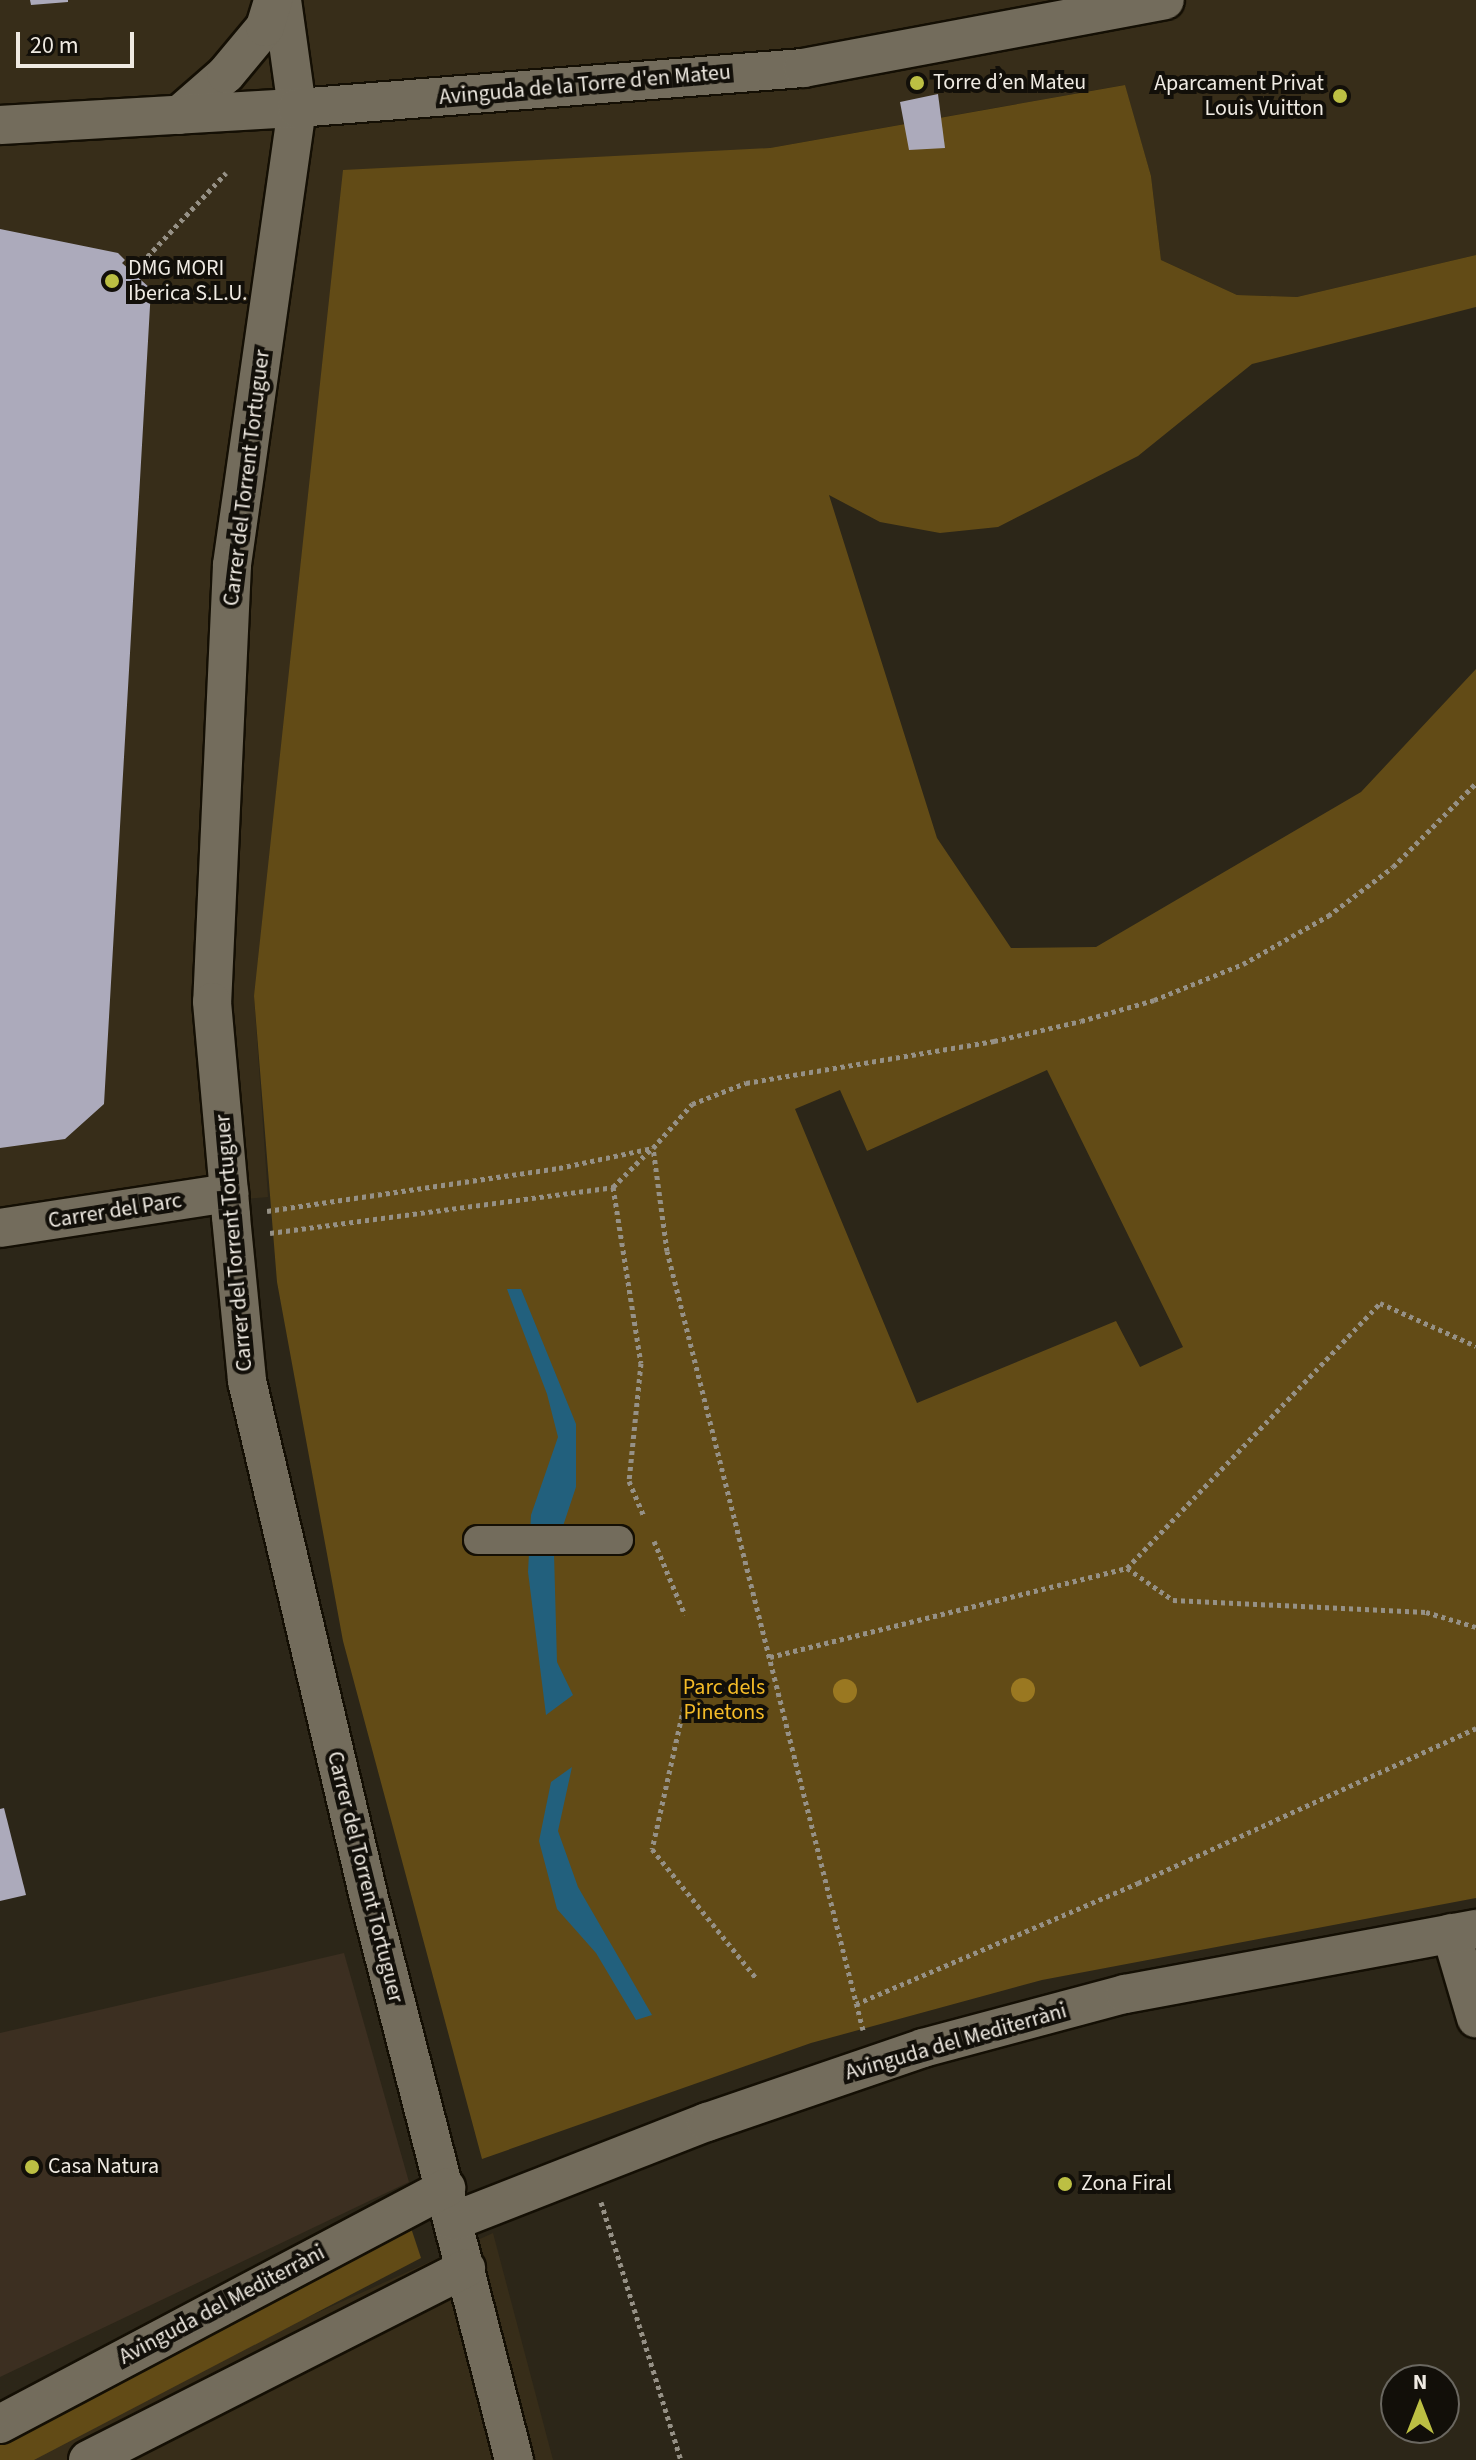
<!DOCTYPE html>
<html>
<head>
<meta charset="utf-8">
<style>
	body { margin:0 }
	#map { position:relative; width:1476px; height:2460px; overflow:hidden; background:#2c2618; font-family:"Source Sans 3",sans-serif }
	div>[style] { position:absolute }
	.built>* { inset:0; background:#372d19 }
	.education>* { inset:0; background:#3c2f21 }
	.green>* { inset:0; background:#624b16 }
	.water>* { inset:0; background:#22607d }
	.building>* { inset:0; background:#acaabb }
	.path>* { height:5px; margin-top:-2.5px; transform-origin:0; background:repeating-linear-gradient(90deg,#969186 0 4px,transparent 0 8px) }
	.roads { filter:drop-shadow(2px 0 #140f04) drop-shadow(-2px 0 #140f04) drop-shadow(0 2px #140f04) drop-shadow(0 -2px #140f04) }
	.pedestrian>* { height:28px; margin:-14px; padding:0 14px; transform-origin:14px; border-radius:14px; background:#736c5c }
	.minor>* { height:38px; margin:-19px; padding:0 19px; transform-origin:19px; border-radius:19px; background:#736c5c }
	.trees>* { width:24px; height:24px; margin:-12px; border-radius:50%; background:#9a7821 }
	.dots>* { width:22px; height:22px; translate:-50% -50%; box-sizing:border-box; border:4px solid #120f09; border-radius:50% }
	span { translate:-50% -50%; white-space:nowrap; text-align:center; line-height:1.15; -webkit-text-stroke:8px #120f09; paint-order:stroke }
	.poi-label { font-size:22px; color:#efeae2 }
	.left { translate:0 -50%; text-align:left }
	.right { translate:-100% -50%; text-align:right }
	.street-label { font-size:22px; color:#efeae2 }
	.park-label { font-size:22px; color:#f4bb28 }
	.north { position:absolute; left:1380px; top:2364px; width:80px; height:80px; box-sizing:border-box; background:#120f09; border:2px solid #6a6760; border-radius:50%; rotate:0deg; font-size:22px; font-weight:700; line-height:32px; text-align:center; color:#efeae2 }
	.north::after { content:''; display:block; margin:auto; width:28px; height:36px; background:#bcbf43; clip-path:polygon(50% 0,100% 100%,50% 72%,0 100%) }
	.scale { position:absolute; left:16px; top:32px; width:118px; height:36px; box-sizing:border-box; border:4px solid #efeae2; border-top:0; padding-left:10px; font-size:24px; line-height:28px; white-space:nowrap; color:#efeae2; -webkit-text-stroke:6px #120f09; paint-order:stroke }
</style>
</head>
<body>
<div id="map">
	<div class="built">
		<div style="clip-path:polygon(0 0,1476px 0,1476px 255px,1297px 297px,1237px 295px,1161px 260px,1151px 176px,1124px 85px,770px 148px,254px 996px,268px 1197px,0 1221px)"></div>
		<div style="clip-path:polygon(493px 2233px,553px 2460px,0 2460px,0 2457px)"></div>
	</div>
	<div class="education">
		<div style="clip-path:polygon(344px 1953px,409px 2182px,0 2377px,0 2033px)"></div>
	</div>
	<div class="green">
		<div style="clip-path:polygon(evenodd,1125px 85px,1151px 176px,1161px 260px,1237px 295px,1297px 297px,1476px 255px,1476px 307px,1252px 364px,1138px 456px,998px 527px,940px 533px,880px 522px,829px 495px,937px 838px,1011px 948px,1096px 947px,1361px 792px,1476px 669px,1476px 1898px,1042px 1980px,811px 2043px,482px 2159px,343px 1641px,277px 1282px,254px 996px,343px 170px,770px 148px,1125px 85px,1047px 1070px,1183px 1347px,1140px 1367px,1116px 1321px,917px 1403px,795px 1109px,840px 1090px,867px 1151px,1047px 1070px)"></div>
		<div style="clip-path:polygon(411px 2228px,421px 2258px,34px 2460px,0 2460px,0 2440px)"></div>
	</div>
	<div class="water">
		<div style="clip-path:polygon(507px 1289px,521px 1289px,576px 1424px,576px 1487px,554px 1553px,557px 1662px,573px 1695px,546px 1715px,528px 1572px,531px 1515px,558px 1437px,547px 1394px)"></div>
		<div style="clip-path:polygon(572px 1767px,558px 1831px,578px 1887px,652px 2015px,636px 2020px,596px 1953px,557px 1909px,539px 1841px,551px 1782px)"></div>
	</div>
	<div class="building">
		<div style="clip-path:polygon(30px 0,68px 0,68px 2px,31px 5px)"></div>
		<div style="clip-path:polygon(938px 94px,945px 148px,909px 150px,900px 102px)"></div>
		<div style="clip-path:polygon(0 229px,118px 253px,125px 260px,122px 263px,151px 289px,104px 1104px,65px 1139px,0 1148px)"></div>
		<div style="clip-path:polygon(4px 1808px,26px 1895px,0 1901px,0 1809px)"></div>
	</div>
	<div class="path">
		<div style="left:131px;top:274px;width:139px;rotate:-46.8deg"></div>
		<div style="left:613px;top:1187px;width:178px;rotate:81deg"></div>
		<div style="left:641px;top:1363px;width:119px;rotate:95.8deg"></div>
		<div style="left:629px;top:1481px;width:39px;rotate:67deg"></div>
		<div style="left:267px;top:1211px;width:295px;rotate:-8.4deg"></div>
		<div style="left:559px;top:1168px;width:95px;rotate:-12.1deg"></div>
		<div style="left:270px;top:1233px;width:346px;rotate:-7.6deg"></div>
		<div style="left:613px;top:1187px;width:55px;rotate:-45deg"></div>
		<div style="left:654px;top:1541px;width:80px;rotate:67.3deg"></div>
		<div style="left:1127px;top:1568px;width:56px;rotate:34.8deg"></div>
		<div style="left:1173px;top:1600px;width:253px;rotate:2.7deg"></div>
		<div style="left:1426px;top:1612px;width:52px;rotate:16.7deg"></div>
		<div style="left:770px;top:1657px;width:368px;rotate:-14deg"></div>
		<div style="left:1127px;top:1568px;width:366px;rotate:-46.3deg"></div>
		<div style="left:1380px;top:1303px;width:105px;rotate:24.1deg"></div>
		<div style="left:689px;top:1684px;width:169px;rotate:102.6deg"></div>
		<div style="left:652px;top:1849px;width:167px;rotate:51.1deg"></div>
		<div style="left:856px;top:2004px;width:307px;rotate:-23.2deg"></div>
		<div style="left:1138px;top:1883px;width:372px;rotate:-24.6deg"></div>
		<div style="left:863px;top:2030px;width:803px;rotate:-104.12deg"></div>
		<div style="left:667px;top:1251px;width:104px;rotate:-97.7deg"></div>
		<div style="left:653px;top:1148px;width:59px;rotate:-48.4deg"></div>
		<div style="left:692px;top:1104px;width:58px;rotate:-21.3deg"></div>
		<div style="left:746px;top:1083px;width:252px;rotate:-9.6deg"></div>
		<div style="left:994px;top:1041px;width:89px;rotate:-12.9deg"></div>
		<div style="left:1081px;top:1021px;width:76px;rotate:-16deg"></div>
		<div style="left:1154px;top:1000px;width:96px;rotate:-22deg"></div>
		<div style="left:1243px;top:964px;width:98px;rotate:-29.5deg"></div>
		<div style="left:1328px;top:916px;width:81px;rotate:-37deg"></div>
		<div style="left:1393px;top:867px;width:118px;rotate:-45.3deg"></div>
		<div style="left:601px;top:2202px;width:270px;rotate:72.8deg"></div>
	</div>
	<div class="roads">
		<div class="pedestrian">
			<div style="left:478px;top:1540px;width:141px"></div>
		</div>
		<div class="minor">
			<div style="left:282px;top:0;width:109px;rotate:82.1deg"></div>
			<div style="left:297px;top:108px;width:462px;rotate:98.1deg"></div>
			<div style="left:232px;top:565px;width:437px;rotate:92.6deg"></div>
			<div style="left:212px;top:1002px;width:216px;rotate:84.9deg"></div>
			<div style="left:231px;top:1217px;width:165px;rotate:84.4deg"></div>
			<div style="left:247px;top:1381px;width:531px;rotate:76.72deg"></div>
			<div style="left:369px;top:1898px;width:580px;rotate:75.53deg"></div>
			<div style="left:179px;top:115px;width:62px;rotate:-41.1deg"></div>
			<div style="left:226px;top:74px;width:61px;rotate:-50.3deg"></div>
			<div style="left:265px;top:27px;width:28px;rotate:-73deg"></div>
			<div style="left:0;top:125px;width:297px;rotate:-3.3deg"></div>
			<div style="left:297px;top:108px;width:508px;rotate:-4.52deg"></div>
			<div style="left:803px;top:68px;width:368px;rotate:-10.6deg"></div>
			<div style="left:0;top:1228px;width:232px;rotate:-8.7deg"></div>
			<div style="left:1451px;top:1933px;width:89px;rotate:73.6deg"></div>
			<div style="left:454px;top:2221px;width:272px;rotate:-21.4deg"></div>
			<div style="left:707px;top:2122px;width:228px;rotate:-18.9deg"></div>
			<div style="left:923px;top:2048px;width:209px;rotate:-15deg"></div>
			<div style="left:1125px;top:1994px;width:357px;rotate:-10.5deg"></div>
			<div style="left:0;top:2424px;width:505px;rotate:-27.89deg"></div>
			<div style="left:88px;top:2460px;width:424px;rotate:-26.9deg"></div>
		</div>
	</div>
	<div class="trees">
		<div style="left:1023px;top:1690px"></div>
		<div style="left:845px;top:1691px"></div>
	</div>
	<div class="dots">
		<div style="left:917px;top:83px;background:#bcbf43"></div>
		<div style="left:1340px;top:96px;background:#bcbf43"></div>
		<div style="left:112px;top:281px;background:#bcbf43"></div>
		<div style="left:32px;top:2167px;background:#bcbf43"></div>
		<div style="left:1065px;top:2184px;background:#bcbf43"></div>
	</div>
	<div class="poi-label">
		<span class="left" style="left:933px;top:83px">Torre d’en Mateu</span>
		<span class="right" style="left:1324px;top:96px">Aparcament Privat<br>Louis Vuitton</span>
		<span class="left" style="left:128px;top:281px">DMG MORI<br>Iberica S.L.U.</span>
		<span class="left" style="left:48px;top:2167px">Casa Natura</span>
		<span class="left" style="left:1081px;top:2184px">Zona Firal</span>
	</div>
	<div class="street-label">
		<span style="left:585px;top:85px;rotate:-5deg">Avinguda de la Torre d'en Mateu</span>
		<span style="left:247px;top:478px;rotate:-83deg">Carrer del Torrent Tortuguer</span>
		<span style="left:115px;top:1211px;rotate:-9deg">Carrer del Parc</span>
		<span style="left:234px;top:1243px;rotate:-95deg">Carrer del Torrent Tortuguer</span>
		<span style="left:365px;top:1877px;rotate:76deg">Carrer del Torrent Tortuguer</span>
		<span style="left:956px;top:2042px;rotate:-16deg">Avinguda del Mediterràni</span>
		<span style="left:222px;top:2305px;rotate:-28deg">Avinguda del Mediterràni</span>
	</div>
	<div class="park-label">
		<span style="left:724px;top:1700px">Parc dels<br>Pinetons</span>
	</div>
	<div class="north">N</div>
	<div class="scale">20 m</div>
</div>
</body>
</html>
